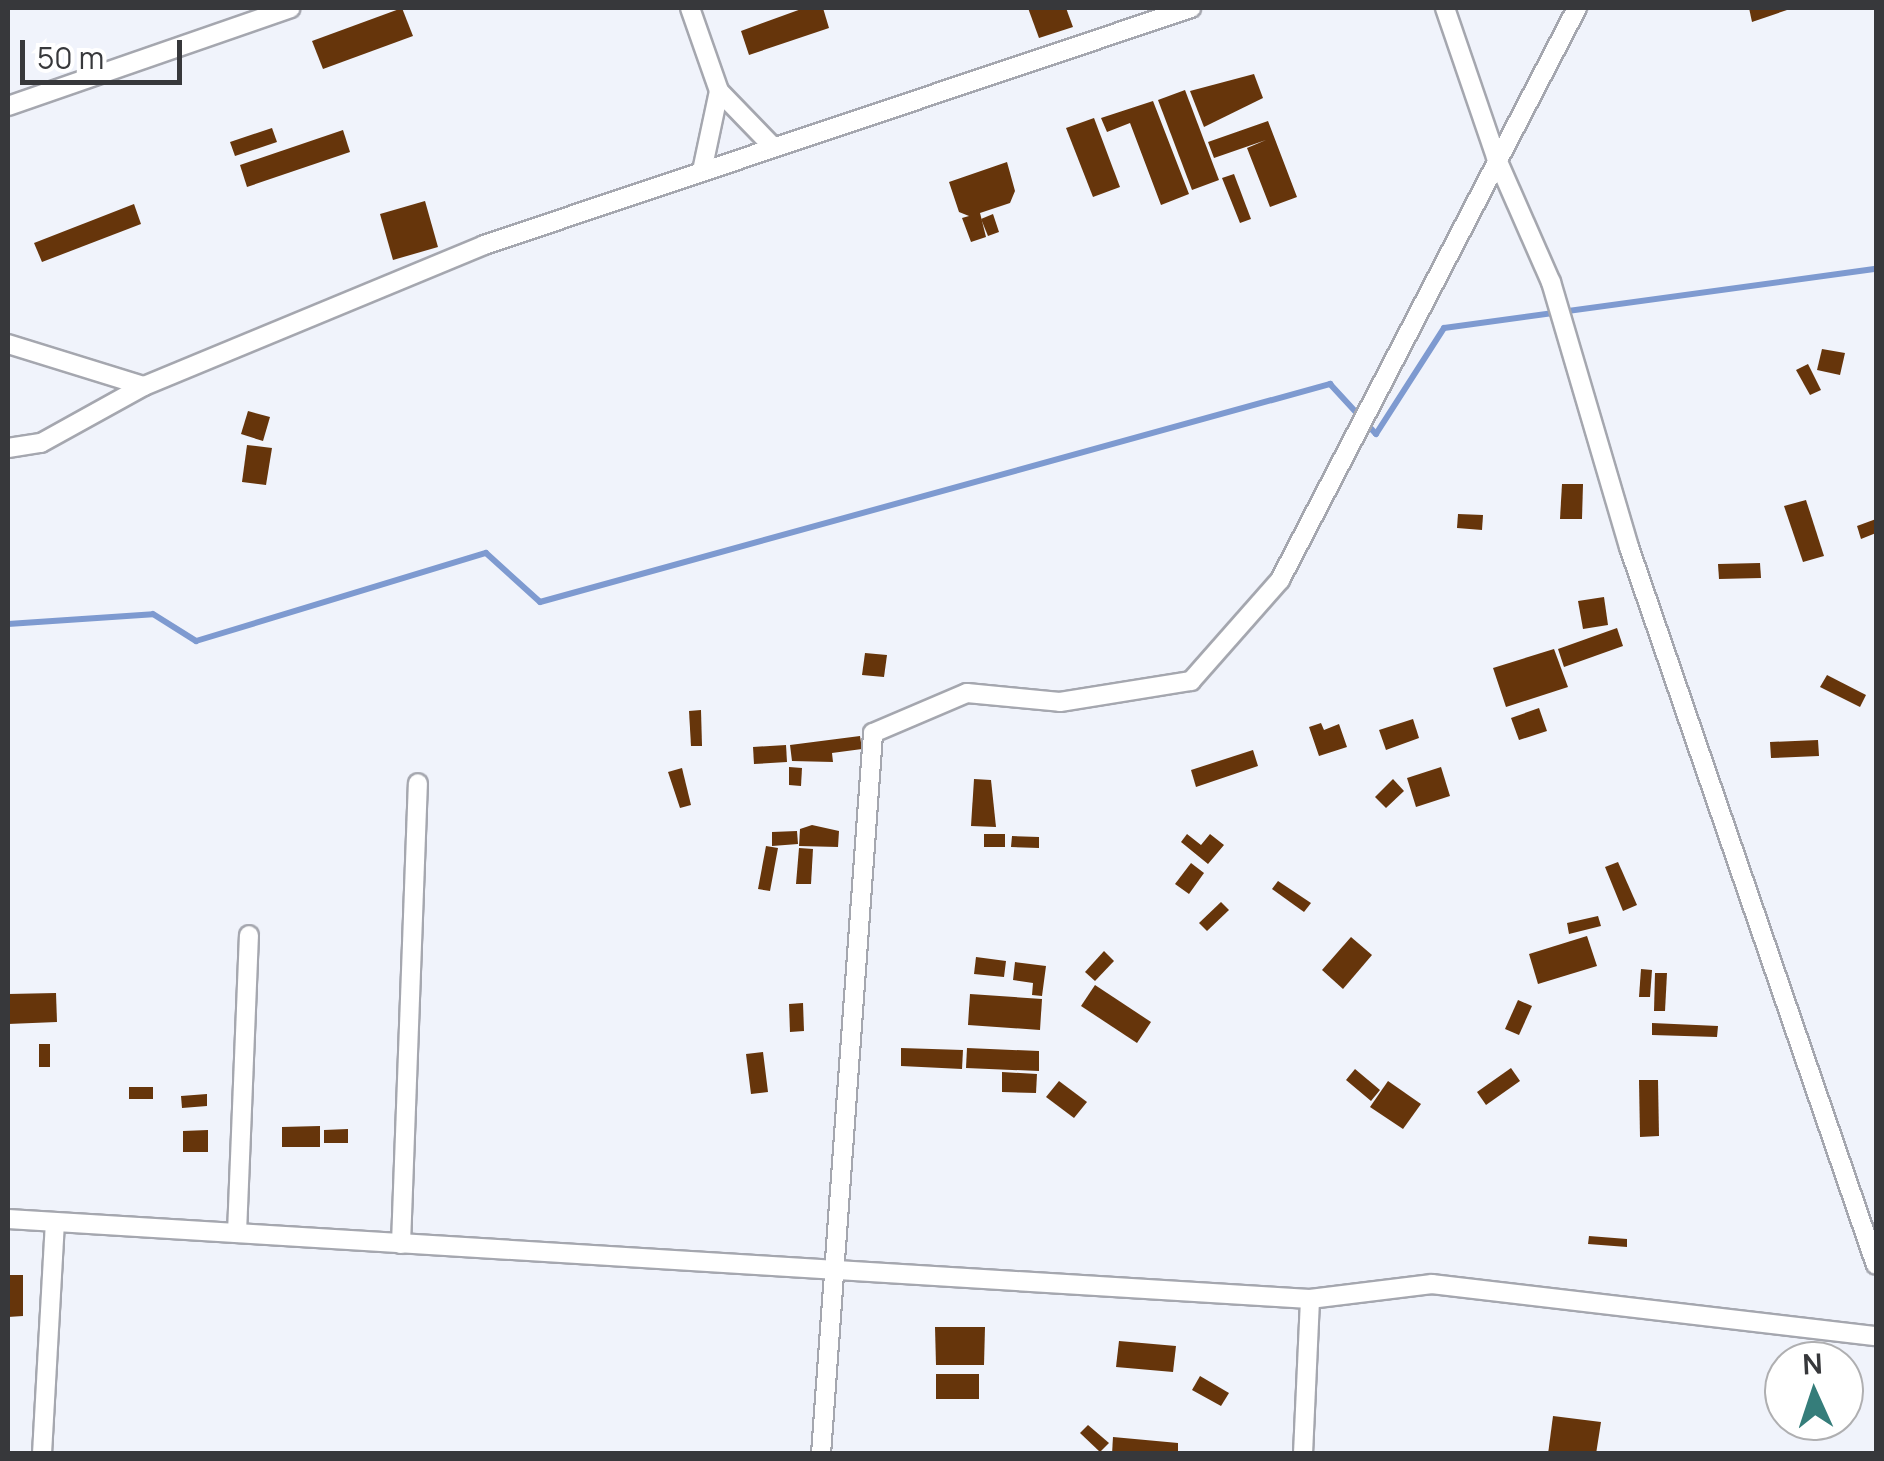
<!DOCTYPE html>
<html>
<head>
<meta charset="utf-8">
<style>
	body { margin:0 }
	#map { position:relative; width:1884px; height:1461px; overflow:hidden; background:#f0f3fb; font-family:Manrope,sans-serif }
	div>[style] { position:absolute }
	.stream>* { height:6px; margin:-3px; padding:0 3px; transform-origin:3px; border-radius:3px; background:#7e9ad0 }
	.building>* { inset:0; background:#66350b }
	.roads { filter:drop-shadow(2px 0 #a5a7af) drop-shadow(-2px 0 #a5a7af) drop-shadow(0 2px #a5a7af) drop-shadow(0 -2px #a5a7af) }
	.minor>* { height:18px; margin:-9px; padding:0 9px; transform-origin:9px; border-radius:9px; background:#fff }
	span { translate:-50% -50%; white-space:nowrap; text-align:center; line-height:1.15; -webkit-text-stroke:10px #fff; paint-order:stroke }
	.frame { position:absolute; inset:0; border:10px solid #37383b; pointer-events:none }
	.north { position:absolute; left:1764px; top:1341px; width:100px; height:100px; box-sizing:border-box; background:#fff; border:2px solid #afafb1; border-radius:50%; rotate:357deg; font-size:28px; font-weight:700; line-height:40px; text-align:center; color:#37383b }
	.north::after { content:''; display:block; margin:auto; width:35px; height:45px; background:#357d7a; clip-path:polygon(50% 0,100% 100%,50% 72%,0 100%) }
	.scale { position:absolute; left:20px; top:40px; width:162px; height:45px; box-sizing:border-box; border:5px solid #37383b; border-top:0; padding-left:12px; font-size:30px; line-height:35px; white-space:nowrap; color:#37383b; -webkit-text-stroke:8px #fff; paint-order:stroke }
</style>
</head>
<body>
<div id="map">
	<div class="stream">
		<div style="left:8px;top:624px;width:145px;rotate:-3.9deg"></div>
		<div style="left:153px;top:614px;width:51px;rotate:32.1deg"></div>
		<div style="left:196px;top:641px;width:303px;rotate:-16.9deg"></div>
		<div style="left:486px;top:553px;width:73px;rotate:42.2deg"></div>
		<div style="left:540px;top:602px;width:820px;rotate:-15.43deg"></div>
		<div style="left:1330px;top:384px;width:68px;rotate:47.4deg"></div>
		<div style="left:1376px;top:434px;width:126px;rotate:-57.3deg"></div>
		<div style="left:1444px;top:328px;width:436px;rotate:-7.8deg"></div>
	</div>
	<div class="building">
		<div style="clip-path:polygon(402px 8px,413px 36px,323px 69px,312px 41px)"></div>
		<div style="clip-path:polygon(804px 8px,823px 8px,829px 28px,749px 55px,741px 31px)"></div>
		<div style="clip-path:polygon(1028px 8px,1066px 8px,1073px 27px,1039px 38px)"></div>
		<div style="clip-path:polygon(1749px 8px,1793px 8px,1752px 22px)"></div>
		<div style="clip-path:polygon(1254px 74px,1263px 98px,1204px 127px,1190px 91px)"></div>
		<div style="clip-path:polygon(1185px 90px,1219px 180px,1192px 190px,1158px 100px)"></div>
		<div style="clip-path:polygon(1153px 101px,1189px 194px,1161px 205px,1130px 123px,1107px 132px,1101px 118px)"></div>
		<div style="clip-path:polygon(1094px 118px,1120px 187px,1093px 197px,1066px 128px)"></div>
		<div style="clip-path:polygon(1268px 121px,1297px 197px,1270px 207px,1247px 148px,1266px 140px,1214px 158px,1208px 142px)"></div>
		<div style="clip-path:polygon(272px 128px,277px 142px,235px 156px,230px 142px)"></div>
		<div style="clip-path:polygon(343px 130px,350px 152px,247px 187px,240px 165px)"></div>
		<div style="clip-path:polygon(1007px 162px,1015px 191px,1010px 203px,980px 213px,986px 237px,971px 242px,962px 218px,969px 216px,959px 212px,949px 182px)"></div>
		<div style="clip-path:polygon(1234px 174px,1251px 219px,1240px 223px,1222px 178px)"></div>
		<div style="clip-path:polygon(425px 201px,438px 247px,393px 260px,380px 214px)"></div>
		<div style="clip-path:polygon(134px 204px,141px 224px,42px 262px,34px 243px)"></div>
		<div style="clip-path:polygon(993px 214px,999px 232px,988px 236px,981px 219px)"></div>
		<div style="clip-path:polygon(1822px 349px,1845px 353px,1840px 375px,1817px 370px)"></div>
		<div style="clip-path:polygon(1808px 364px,1821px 390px,1810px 395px,1796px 370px)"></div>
		<div style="clip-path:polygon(248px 411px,270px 417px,263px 441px,241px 434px)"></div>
		<div style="clip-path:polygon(247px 445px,272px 448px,266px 485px,242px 482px)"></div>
		<div style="clip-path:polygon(1562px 484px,1583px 484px,1582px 519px,1560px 519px)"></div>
		<div style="clip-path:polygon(1806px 500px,1824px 556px,1803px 562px,1784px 506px)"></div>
		<div style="clip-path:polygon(1458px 514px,1483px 515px,1482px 530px,1457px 528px)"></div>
		<div style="clip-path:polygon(1876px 519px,1876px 533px,1861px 539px,1857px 526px)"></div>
		<div style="clip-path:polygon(1760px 563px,1761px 578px,1719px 579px,1718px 564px)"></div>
		<div style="clip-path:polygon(1604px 597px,1608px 625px,1583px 629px,1578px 601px)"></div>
		<div style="clip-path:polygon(1617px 628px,1623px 646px,1564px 667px,1558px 649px)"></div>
		<div style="clip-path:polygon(1554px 649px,1568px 687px,1506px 707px,1493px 668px)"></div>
		<div style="clip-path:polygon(865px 653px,887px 655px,884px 677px,862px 675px)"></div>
		<div style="clip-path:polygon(1827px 675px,1866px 695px,1860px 707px,1820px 687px)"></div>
		<div style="clip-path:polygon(1539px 708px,1547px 731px,1519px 740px,1511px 718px)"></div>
		<div style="clip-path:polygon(701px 710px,702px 746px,691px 746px,689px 711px)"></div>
		<div style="clip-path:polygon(1413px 719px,1419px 738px,1386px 750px,1379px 730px)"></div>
		<div style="clip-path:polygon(1321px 723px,1324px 730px,1339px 724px,1347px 747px,1319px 756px,1309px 727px)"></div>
		<div style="clip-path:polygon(860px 736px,862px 749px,832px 753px,833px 762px,792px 761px,790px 745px)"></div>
		<div style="clip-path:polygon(1818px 740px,1819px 756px,1771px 758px,1770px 742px)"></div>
		<div style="clip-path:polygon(786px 745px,787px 762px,754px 764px,753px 747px)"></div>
		<div style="clip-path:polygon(1253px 750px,1258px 766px,1196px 787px,1191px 770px)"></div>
		<div style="clip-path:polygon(789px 767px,802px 768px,801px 786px,789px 785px)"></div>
		<div style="clip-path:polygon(1441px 767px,1450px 796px,1416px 807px,1407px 778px)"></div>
		<div style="clip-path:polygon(682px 768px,691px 805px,680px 808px,668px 772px)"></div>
		<div style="clip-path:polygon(974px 779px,991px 780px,996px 827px,971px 826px)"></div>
		<div style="clip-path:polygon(1393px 779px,1404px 791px,1386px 808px,1375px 797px)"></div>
		<div style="clip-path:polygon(812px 825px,839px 831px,838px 847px,799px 846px,800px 829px)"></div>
		<div style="clip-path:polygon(797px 831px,798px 844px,772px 846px,772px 832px)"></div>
		<div style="clip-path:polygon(984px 834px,1005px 834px,1005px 847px,984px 847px)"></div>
		<div style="clip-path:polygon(1187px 834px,1201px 845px,1210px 834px,1224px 845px,1208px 864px,1181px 842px)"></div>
		<div style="clip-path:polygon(1012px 836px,1039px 837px,1039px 848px,1011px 847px)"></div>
		<div style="clip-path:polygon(766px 846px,778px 848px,770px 891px,758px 889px)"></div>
		<div style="clip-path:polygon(799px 848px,813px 849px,811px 884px,796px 884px)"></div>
		<div style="clip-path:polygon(1618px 862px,1637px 905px,1623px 911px,1605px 867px)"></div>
		<div style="clip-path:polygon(1191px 863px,1204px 873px,1189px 894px,1175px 884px)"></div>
		<div style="clip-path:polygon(1278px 881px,1311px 903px,1304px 912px,1272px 889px)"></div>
		<div style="clip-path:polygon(1221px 902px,1229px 910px,1207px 931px,1199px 923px)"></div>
		<div style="clip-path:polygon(1598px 916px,1601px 926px,1569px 934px,1567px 923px)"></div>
		<div style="clip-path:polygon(1587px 936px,1597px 966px,1538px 984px,1529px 954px)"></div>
		<div style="clip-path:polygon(1351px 937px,1372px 955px,1343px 989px,1322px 970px)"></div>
		<div style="clip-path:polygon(1104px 951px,1114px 961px,1095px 981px,1085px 972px)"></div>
		<div style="clip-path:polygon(976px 957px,1006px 961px,1004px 977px,974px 974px)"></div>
		<div style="clip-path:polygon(1015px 962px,1046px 966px,1042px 996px,1032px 995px,1033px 983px,1013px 980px)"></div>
		<div style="clip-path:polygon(1641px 969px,1652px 970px,1650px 997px,1639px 997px)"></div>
		<div style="clip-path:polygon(1655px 973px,1667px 973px,1665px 1011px,1654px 1011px)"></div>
		<div style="clip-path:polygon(1095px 985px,1151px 1022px,1137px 1043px,1081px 1006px)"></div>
		<div style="clip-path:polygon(56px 993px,57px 1022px,8px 1024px,8px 994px)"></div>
		<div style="clip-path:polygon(970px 994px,1042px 999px,1040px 1030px,968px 1025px)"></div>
		<div style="clip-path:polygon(1518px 1000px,1532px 1006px,1519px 1035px,1505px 1029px)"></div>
		<div style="clip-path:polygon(803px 1003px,804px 1031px,790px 1032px,789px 1004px)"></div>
		<div style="clip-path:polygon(1652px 1023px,1718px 1026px,1717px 1037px,1652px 1035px)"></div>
		<div style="clip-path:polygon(39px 1044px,50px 1044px,50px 1067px,39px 1067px)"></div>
		<div style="clip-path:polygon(901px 1048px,963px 1050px,962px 1069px,901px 1066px)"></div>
		<div style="clip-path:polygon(967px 1048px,1039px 1051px,1039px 1071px,966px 1068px)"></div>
		<div style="clip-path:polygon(763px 1052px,768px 1092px,751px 1094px,746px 1054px)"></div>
		<div style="clip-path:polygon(1511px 1068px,1520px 1081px,1486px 1105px,1477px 1092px)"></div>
		<div style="clip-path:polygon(1355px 1069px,1380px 1090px,1371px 1101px,1346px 1080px)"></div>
		<div style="clip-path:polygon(1002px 1072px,1037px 1074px,1036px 1093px,1002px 1092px)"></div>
		<div style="clip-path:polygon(1639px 1080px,1658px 1080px,1659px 1136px,1640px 1137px)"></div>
		<div style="clip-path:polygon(1059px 1081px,1087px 1102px,1074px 1118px,1046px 1097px)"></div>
		<div style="clip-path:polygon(1388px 1081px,1421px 1104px,1403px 1129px,1370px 1107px)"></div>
		<div style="clip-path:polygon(129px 1087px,153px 1087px,153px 1099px,129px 1099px)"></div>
		<div style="clip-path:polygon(207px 1094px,207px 1106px,182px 1108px,181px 1096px)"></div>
		<div style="clip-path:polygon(320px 1126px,320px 1147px,282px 1147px,282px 1127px)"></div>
		<div style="clip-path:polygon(348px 1129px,348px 1143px,324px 1143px,324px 1130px)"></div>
		<div style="clip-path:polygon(208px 1130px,208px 1152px,183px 1152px,183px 1131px)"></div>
		<div style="clip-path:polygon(1589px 1236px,1627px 1239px,1627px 1247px,1588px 1244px)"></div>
		<div style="clip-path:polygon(8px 1275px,23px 1275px,23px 1316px,8px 1317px)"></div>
		<div style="clip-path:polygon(935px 1327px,985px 1327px,984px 1365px,936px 1365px)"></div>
		<div style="clip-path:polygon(1119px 1341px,1176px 1346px,1173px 1372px,1116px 1367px)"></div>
		<div style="clip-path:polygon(936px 1374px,979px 1374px,979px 1399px,936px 1399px)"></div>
		<div style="clip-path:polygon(1200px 1376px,1229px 1393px,1221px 1406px,1192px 1390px)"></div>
		<div style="clip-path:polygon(1553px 1416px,1601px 1422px,1596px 1454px,1548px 1454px)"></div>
		<div style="clip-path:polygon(1088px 1425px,1109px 1443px,1100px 1452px,1080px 1433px)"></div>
		<div style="clip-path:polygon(1113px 1437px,1178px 1443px,1178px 1454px,1112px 1454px)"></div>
	</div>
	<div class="roads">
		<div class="minor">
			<div style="left:690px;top:8px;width:88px;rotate:70.7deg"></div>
			<div style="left:719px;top:91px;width:82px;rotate:102deg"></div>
			<div style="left:1445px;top:8px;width:157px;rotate:71.1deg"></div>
			<div style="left:1496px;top:157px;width:137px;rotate:66.3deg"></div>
			<div style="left:1551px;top:282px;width:276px;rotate:73.6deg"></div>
			<div style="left:1629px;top:547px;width:759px;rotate:71.02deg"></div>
			<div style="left:719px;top:91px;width:78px;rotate:46deg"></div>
			<div style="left:8px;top:106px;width:299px;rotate:-19.1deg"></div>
			<div style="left:8px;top:344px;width:142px;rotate:17.2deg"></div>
			<div style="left:8px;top:448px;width:33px;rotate:-9deg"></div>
			<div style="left:41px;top:443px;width:118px;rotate:-29deg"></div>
			<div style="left:144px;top:386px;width:368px;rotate:-22.5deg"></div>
			<div style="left:484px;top:245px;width:746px;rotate:-18.53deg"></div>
			<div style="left:8px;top:1219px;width:1304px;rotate:3.52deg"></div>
			<div style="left:1310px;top:1299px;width:123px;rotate:-7deg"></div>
			<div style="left:1432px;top:1284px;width:447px;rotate:6.7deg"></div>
			<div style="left:237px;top:1233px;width:298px;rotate:-87.7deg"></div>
			<div style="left:401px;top:1244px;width:461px;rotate:-87.9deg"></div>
			<div style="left:42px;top:1454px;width:232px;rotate:-86.8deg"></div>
			<div style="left:821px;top:1454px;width:723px;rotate:-85.87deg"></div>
			<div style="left:873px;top:733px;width:102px;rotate:-23.1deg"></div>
			<div style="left:967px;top:693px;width:93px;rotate:5.5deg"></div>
			<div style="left:1060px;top:702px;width:133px;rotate:-9.1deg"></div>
			<div style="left:1191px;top:681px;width:135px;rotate:-48.6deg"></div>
			<div style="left:1280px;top:580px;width:645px;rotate:-62.56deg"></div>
			<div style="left:1303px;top:1454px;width:155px;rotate:-87.4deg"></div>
		</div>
	</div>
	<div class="frame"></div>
	<div class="north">N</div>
	<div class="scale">50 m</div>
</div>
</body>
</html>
